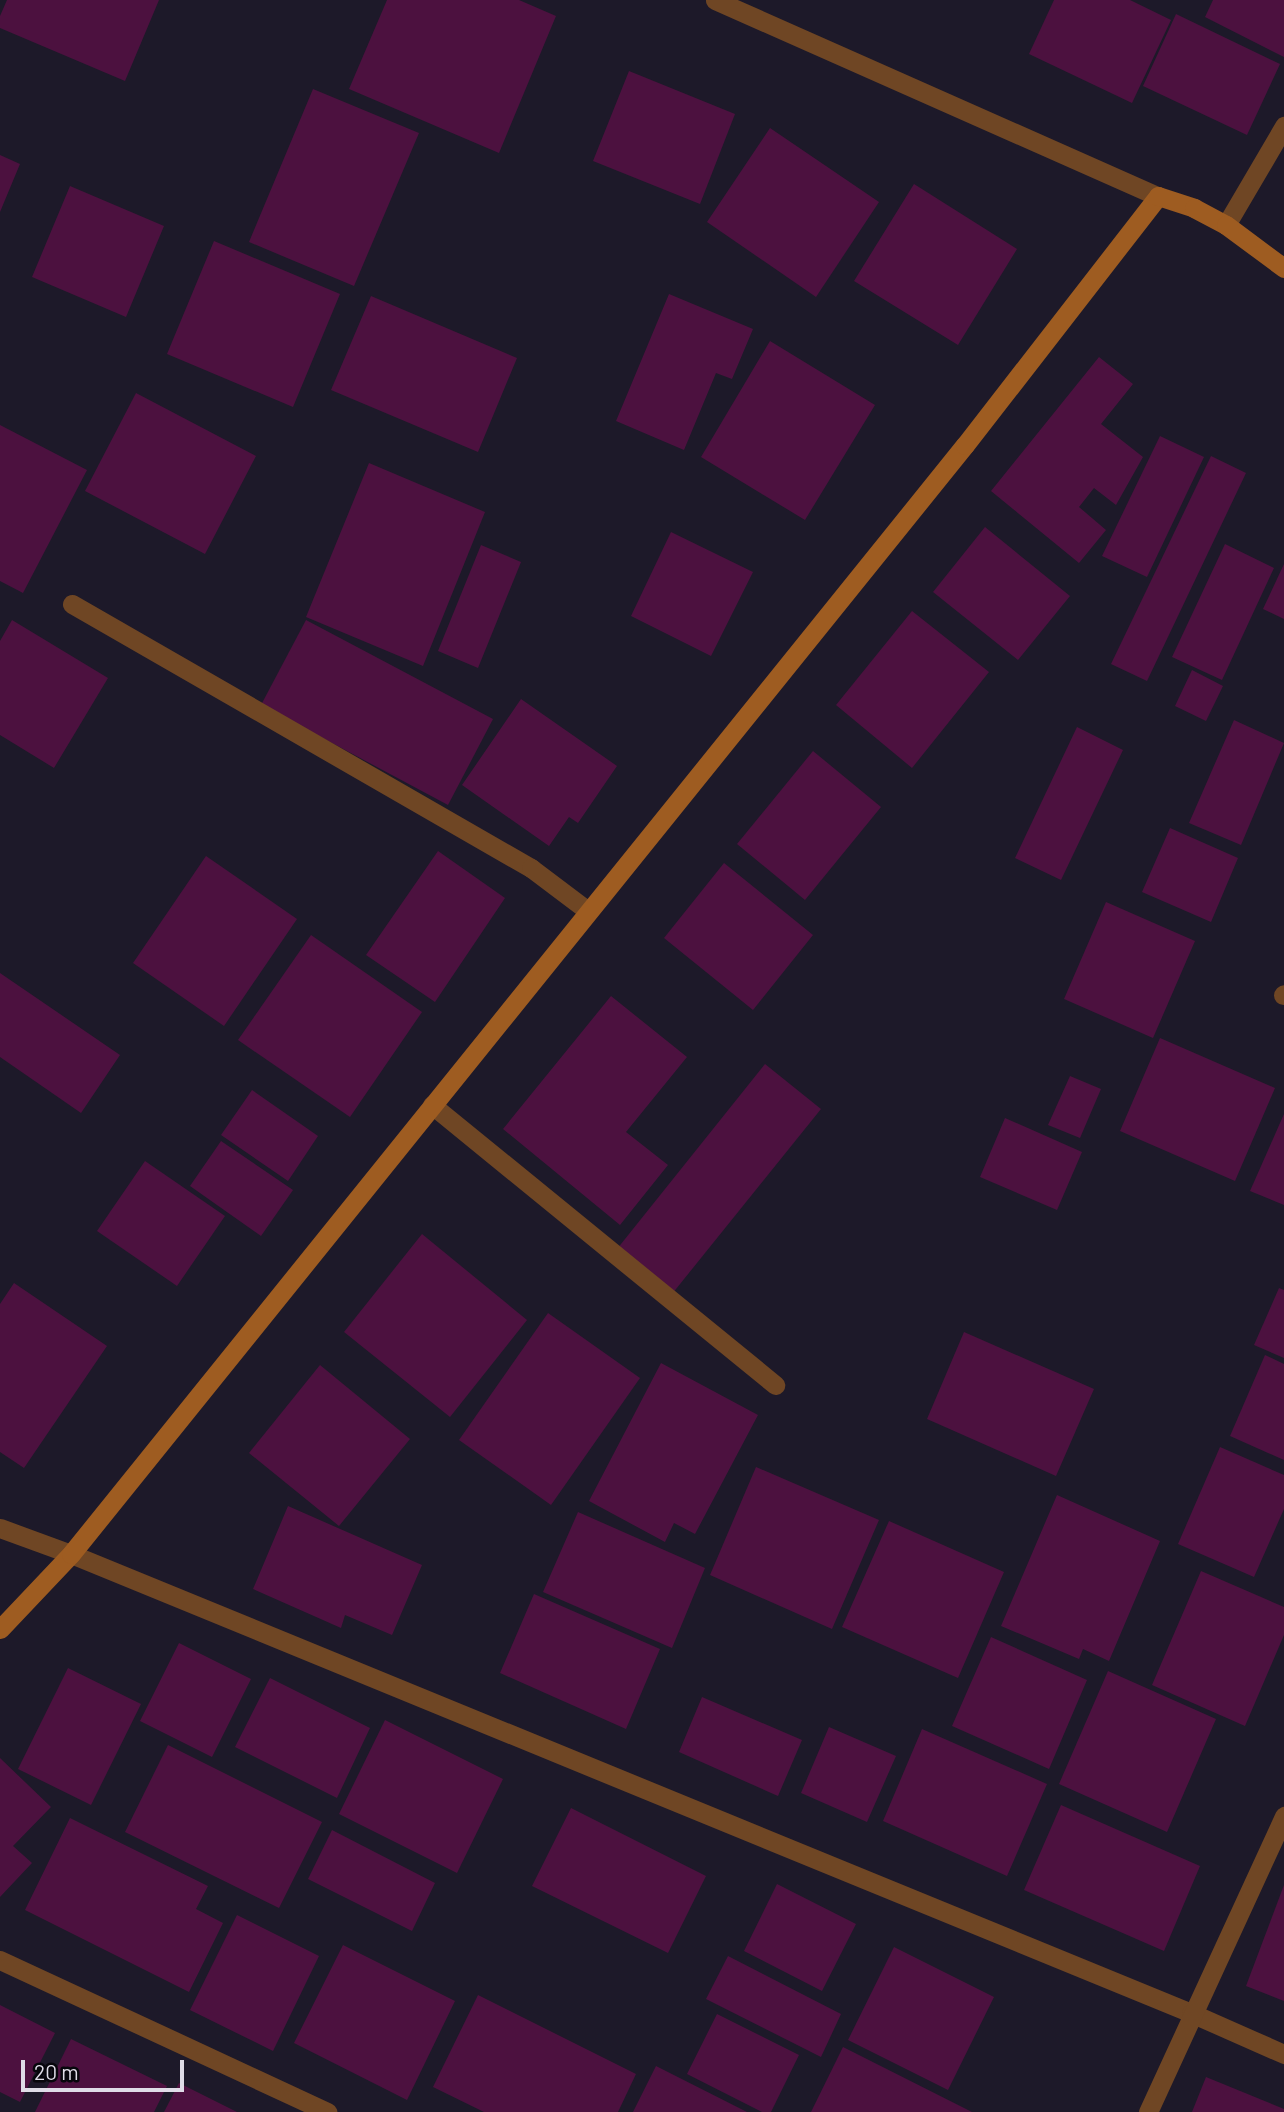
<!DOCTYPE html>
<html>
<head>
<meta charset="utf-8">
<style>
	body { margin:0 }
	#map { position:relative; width:1284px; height:2112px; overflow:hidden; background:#1d1929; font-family:Barlow,sans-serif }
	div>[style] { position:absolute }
	.building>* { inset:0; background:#4c113f }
	.minor>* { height:19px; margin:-9.5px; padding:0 9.5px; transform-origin:9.5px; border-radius:9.5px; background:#6f4624 }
	.secondary>* { height:19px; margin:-9.5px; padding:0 9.5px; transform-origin:9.5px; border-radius:9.5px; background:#9e5c21 }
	span { translate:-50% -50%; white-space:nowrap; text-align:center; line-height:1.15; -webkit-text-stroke:6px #07060c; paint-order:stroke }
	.scale { position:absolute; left:21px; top:2060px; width:163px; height:32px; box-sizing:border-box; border:4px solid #dfdce7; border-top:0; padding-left:9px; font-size:21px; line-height:24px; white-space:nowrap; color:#dfdce7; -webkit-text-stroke:5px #07060c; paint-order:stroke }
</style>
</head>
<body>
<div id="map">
	<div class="building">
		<div style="clip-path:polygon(7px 0,159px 0,125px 81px,0 28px,0 16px)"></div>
		<div style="clip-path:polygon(387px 0,519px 0,556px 16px,499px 153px,349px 89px)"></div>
		<div style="clip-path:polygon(1054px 0,1130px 0,1171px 20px,1132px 103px,1029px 54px)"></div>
		<div style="clip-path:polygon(1213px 0,1284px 0,1284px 57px,1205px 17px)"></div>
		<div style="clip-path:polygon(1176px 14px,1280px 64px,1247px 135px,1143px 86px)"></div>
		<div style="clip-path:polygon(629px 71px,735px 114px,700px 204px,593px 161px)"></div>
		<div style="clip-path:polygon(313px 89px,419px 133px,354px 286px,249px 242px)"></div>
		<div style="clip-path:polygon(770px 128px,879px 202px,816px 297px,707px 222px)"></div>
		<div style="clip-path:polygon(0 155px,20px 164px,0 212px)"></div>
		<div style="clip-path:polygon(914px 184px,1017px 249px,958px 345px,854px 281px)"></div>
		<div style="clip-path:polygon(70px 186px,164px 226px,126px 317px,32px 277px)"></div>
		<div style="clip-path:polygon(214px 241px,340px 294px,293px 407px,167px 354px)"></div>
		<div style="clip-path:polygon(669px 294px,753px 329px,732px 379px,716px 373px,684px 450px,616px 421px)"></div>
		<div style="clip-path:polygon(371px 296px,517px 358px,478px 452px,331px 390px)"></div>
		<div style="clip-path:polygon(770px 341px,875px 405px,805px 520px,701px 457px)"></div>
		<div style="clip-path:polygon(1099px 357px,1133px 384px,1101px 424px,1143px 457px,1116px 505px,1094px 488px,1079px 507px,1106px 530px,1079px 563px,991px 491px)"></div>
		<div style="clip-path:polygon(136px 393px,256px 456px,205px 554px,85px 491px)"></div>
		<div style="clip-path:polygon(0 425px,87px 470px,23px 593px,0 581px)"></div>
		<div style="clip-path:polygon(1160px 436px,1204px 457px,1147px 577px,1102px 556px)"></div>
		<div style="clip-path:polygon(1211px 456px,1246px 473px,1147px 681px,1111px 664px)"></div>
		<div style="clip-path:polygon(369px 463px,485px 512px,423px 666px,306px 617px)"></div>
		<div style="clip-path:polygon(985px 527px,1070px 596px,1018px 660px,933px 592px)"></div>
		<div style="clip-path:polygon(671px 532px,753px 572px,711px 656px,631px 616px)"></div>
		<div style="clip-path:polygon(1225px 544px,1274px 568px,1222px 680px,1172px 657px)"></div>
		<div style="clip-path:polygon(481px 545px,521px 562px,478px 668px,438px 651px)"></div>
		<div style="clip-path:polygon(1284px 564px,1284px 619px,1263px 609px)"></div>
		<div style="clip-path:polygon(912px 611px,989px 672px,912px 768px,836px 705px)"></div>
		<div style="clip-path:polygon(12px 620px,108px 678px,54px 768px,0 735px,0 641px)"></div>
		<div style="clip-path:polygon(306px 620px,493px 719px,448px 805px,261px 705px)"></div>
		<div style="clip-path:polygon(1192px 670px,1223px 686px,1206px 721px,1175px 706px)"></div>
		<div style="clip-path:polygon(521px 699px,617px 766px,578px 823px,569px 817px,549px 846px,462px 785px)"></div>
		<div style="clip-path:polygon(1234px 720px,1284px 743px,1241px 845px,1189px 823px)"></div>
		<div style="clip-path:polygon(1077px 727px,1123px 750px,1061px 880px,1015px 858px)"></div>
		<div style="clip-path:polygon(813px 751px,881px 807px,805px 900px,737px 844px)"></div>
		<div style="clip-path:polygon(1170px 828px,1238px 858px,1211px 922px,1142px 892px)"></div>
		<div style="clip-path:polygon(438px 851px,505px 898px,435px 1002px,366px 955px)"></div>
		<div style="clip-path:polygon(206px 856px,297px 919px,224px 1026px,133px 963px)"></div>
		<div style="clip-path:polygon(724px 863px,813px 935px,753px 1010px,664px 938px)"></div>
		<div style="clip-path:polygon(1106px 902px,1195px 941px,1153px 1038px,1064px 999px)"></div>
		<div style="clip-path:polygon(311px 935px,422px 1012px,350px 1117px,238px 1040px)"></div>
		<div style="clip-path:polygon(0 973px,120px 1055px,81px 1113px,0 1057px)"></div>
		<div style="clip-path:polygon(611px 996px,687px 1057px,626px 1132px,668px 1165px,620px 1225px,503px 1129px)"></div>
		<div style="clip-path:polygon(1160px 1038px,1275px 1088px,1235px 1181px,1120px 1131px)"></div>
		<div style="clip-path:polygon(765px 1064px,821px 1109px,672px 1294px,617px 1249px)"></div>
		<div style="clip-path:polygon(1070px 1076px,1101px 1089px,1080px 1138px,1048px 1125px)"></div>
		<div style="clip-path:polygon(252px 1090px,318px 1136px,288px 1181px,221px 1135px)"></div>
		<div style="clip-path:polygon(1284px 1114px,1284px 1205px,1250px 1191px)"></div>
		<div style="clip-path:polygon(1005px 1118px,1082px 1152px,1057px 1210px,980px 1177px)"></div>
		<div style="clip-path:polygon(221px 1141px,293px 1190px,261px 1236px,190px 1186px)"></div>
		<div style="clip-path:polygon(145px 1161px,225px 1216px,177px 1286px,97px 1231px)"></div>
		<div style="clip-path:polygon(422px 1234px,527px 1320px,450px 1417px,344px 1332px)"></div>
		<div style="clip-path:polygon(14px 1283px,107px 1346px,24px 1468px,0 1452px,0 1304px)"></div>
		<div style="clip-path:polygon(1279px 1288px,1284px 1290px,1284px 1358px,1254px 1345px)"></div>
		<div style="clip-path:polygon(548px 1313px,640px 1378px,551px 1505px,459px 1440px)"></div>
		<div style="clip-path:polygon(964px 1332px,1094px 1389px,1056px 1476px,927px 1419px)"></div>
		<div style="clip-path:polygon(1265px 1355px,1284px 1364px,1284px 1460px,1230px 1436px)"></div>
		<div style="clip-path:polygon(661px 1363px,758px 1415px,695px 1534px,674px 1523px,665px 1542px,589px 1501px)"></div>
		<div style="clip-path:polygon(320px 1365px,410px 1439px,339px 1526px,249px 1453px)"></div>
		<div style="clip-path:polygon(1220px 1447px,1284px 1475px,1284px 1509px,1254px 1577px,1178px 1544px)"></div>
		<div style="clip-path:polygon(756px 1467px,879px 1520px,832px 1629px,710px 1575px)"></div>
		<div style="clip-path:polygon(1057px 1495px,1160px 1541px,1109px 1661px,1083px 1649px,1079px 1659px,1001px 1626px)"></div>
		<div style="clip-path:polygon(288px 1506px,422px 1565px,392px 1635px,345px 1615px,341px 1628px,253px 1589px)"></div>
		<div style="clip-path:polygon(578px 1512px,705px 1568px,672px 1648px,543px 1592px)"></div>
		<div style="clip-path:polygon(889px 1521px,1004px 1572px,958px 1678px,842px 1627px)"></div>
		<div style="clip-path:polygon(1201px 1571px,1284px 1607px,1284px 1635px,1245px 1726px,1152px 1685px)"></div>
		<div style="clip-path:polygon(534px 1594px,660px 1649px,626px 1729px,500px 1673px)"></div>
		<div style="clip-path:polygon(991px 1637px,1087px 1680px,1049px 1769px,952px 1726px)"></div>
		<div style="clip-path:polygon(179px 1643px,251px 1679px,212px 1757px,140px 1721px)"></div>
		<div style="clip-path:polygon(68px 1668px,141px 1704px,91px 1805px,18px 1769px)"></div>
		<div style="clip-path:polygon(1108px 1671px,1216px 1719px,1167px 1832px,1059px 1784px)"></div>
		<div style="clip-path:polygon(270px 1678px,370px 1728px,337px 1798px,235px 1747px)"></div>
		<div style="clip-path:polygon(702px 1697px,802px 1740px,778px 1796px,679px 1752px)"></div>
		<div style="clip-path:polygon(385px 1720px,503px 1779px,457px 1873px,339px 1814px)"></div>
		<div style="clip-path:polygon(829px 1727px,896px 1756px,867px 1822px,801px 1793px)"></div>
		<div style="clip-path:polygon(922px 1729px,1047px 1784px,1007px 1876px,883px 1821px)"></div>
		<div style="clip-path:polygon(168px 1745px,322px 1822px,279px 1908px,125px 1832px)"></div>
		<div style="clip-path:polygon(0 1758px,51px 1807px,13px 1846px,32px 1863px,0 1897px)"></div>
		<div style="clip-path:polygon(1061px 1805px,1200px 1866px,1164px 1951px,1024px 1890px)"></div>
		<div style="clip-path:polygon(571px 1808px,706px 1876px,668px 1953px,532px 1886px)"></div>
		<div style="clip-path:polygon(70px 1818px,208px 1886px,196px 1909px,223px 1923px,189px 1992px,25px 1910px)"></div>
		<div style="clip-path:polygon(332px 1830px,435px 1883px,412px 1931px,308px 1879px)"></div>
		<div style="clip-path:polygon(777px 1884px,856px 1924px,822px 1991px,744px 1951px)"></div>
		<div style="clip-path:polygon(1284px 1885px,1284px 2001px,1246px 1986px)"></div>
		<div style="clip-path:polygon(237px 1915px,319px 1956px,273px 2051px,190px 2010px)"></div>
		<div style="clip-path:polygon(343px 1945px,455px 2001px,407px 2100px,294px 2043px)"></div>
		<div style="clip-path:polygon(894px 1947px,994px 1997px,948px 2090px,848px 2040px)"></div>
		<div style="clip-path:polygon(728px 1956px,841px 2014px,821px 2057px,706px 1999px)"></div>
		<div style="clip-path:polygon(478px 1995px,636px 2074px,618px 2112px,484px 2112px,433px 2087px)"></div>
		<div style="clip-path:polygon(0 2005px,55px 2033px,20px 2102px,0 2092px)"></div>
		<div style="clip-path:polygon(717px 2014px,799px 2055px,771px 2112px,762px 2112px,687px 2074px)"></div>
		<div style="clip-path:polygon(71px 2039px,167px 2086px,154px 2112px,35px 2112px)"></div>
		<div style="clip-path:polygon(843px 2047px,972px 2112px,811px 2112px)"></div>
		<div style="clip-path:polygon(656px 2066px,747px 2112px,633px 2112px)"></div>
		<div style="clip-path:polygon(1206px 2077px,1284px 2109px,1284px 2112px,1192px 2112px)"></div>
		<div style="clip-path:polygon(179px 2083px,237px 2112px,164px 2112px)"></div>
	</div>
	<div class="minor">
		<div style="left:715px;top:0;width:484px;rotate:23.9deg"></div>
		<div style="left:1226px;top:225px;width:115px;rotate:-59.6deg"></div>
		<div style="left:72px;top:604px;width:530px;rotate:29.91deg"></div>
		<div style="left:531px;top:868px;width:71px;rotate:37deg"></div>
		<div style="left:1283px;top:995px;width:1px;rotate:-45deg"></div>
		<div style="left:432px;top:1105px;width:443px;rotate:39.2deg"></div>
		<div style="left:0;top:1528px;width:76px;rotate:20.1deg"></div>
		<div style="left:71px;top:1554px;width:1210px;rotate:22.28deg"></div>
		<div style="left:1191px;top:2013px;width:102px;rotate:23.8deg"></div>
		<div style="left:0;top:1960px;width:361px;rotate:24.9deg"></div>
		<div style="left:1148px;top:2112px;width:326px;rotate:-65.3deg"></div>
	</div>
	<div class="secondary">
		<div style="left:0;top:1629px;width:103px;rotate:-46.6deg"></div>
		<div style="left:71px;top:1554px;width:1424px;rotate:-51.13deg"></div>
		<div style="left:965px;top:445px;width:315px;rotate:-52.2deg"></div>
		<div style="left:1158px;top:196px;width:38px;rotate:18deg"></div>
		<div style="left:1194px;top:208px;width:36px;rotate:28deg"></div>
		<div style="left:1226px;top:225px;width:72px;rotate:36.6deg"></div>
	</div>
	<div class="scale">20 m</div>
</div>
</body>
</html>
